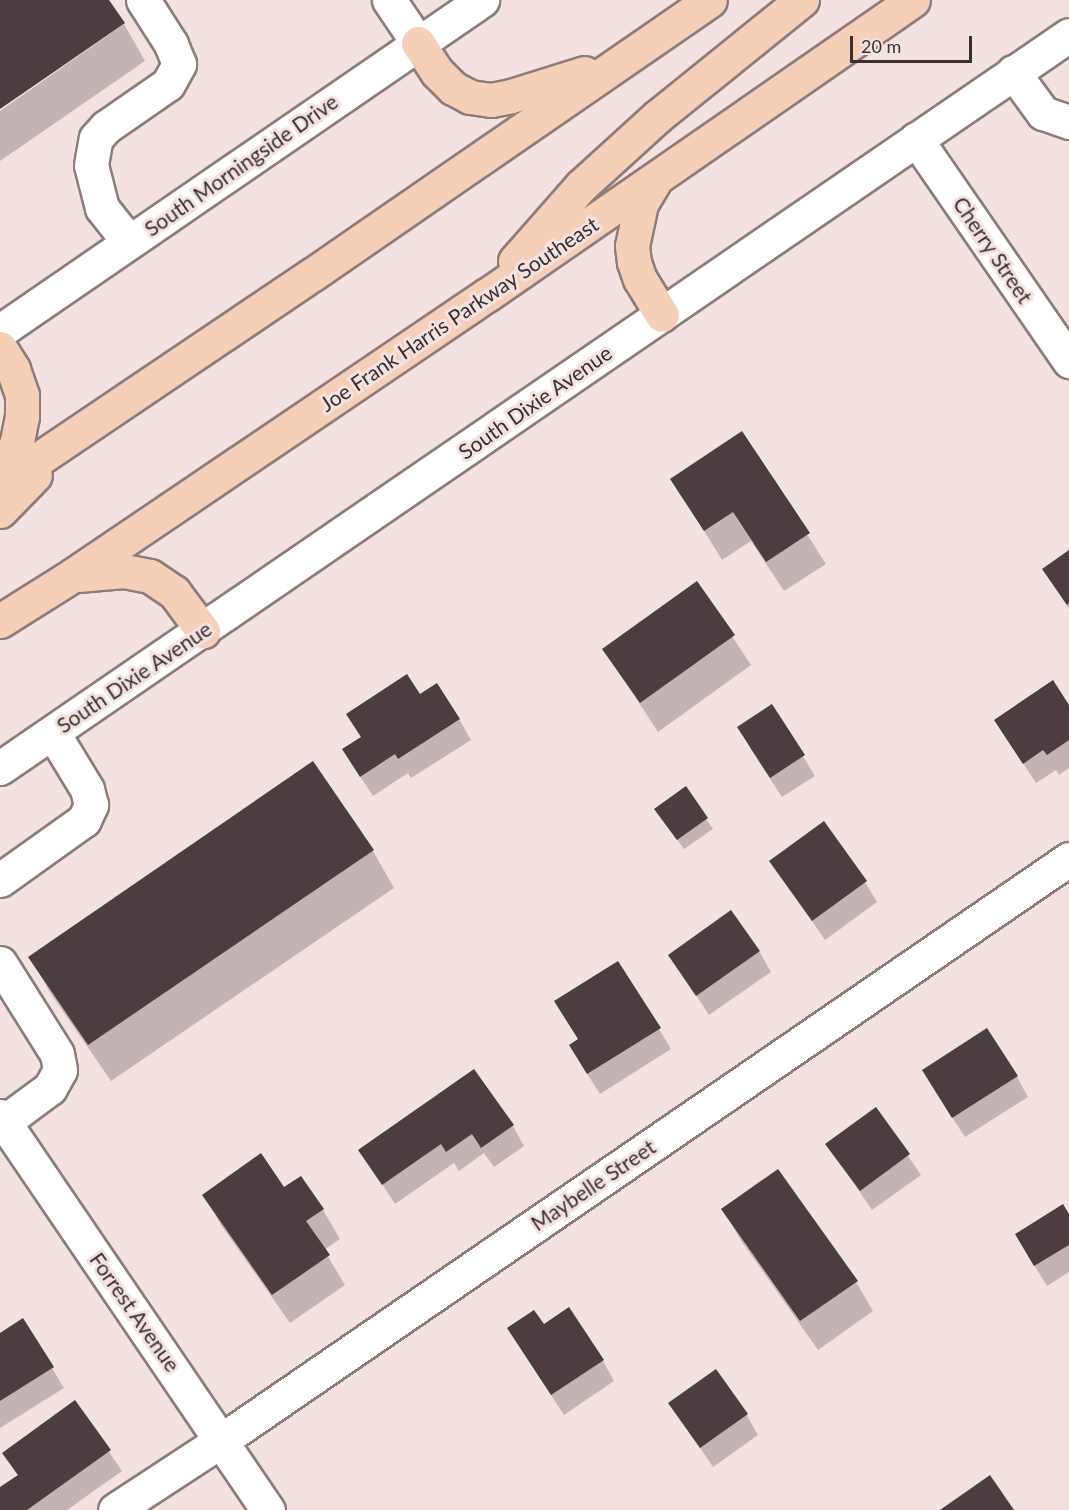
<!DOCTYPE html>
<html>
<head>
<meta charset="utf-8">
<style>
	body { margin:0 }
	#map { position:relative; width:1069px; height:1510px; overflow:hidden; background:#f3e2e0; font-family:Lato,sans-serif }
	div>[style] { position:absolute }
	.shadow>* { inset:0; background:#0003 }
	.building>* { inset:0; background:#4b3e40 }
	.roads { filter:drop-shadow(2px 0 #8c7d7b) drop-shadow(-2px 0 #8c7d7b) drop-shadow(0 2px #8c7d7b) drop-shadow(0 -2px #8c7d7b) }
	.minor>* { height:33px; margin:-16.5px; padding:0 16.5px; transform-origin:16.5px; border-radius:16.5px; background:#fff }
	.major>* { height:33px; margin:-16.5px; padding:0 16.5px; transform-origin:16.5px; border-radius:16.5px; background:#f6cfb8 }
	span { translate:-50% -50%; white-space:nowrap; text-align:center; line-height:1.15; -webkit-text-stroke:6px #f3e2e0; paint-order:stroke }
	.street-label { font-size:21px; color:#383130 }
	.scale { position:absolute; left:850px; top:36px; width:122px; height:27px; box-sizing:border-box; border:3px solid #383130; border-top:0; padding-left:8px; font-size:18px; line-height:21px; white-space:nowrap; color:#383130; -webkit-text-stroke:4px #f3e2e0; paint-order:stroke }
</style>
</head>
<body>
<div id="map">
	<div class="shadow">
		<div style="clip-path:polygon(124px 24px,145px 61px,0 161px,0 111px)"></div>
		<div style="clip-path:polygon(742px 433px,826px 564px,784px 591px,751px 541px,722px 560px,672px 479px)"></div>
		<div style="clip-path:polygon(1069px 552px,1069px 609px,1044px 570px)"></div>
		<div style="clip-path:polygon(697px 583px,751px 665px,658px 732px,604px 649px)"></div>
		<div style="clip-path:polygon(420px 696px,459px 719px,471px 740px,411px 778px,408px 773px,373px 796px,356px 770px)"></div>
		<div style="clip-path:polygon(772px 706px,815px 776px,782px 797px,750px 748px)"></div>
		<div style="clip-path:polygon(1069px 707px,1069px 768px,1059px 775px,1056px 770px,1036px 783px,1008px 740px)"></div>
		<div style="clip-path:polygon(313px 763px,373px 851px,394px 888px,111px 1081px,51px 994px,30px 957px)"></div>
		<div style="clip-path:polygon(685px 788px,713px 829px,684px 849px,662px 819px)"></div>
		<div style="clip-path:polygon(771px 861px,865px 882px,877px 902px,825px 940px)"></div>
		<div style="clip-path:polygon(759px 951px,771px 972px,709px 1015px,670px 955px)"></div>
		<div style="clip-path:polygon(659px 1029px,671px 1049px,600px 1094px,582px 1066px,579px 1040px)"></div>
		<div style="clip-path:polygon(1017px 1077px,1028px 1097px,965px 1137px,935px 1091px)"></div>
		<div style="clip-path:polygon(876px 1109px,921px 1175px,872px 1210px,827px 1144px)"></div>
		<div style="clip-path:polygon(513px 1126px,524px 1146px,494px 1167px,484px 1153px,459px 1171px,454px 1163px,395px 1204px,360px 1150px)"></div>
		<div style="clip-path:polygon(284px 1189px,323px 1210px,340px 1239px,324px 1250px,345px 1285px,290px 1323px,221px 1225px,204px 1195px)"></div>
		<div style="clip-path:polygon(723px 1209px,856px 1282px,873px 1311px,818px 1350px,740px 1239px)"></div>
		<div style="clip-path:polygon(1069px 1217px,1069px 1272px,1047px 1286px,1028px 1255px)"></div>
		<div style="clip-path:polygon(23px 1320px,64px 1388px,0 1428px,0 1334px)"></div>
		<div style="clip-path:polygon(543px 1326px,603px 1361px,614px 1381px,564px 1415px,521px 1349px)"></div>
		<div style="clip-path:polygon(75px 1402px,122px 1471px,67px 1510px,0 1510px,0 1489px,18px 1476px,4px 1453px)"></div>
		<div style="clip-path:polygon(670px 1403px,746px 1414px,758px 1435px,713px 1467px)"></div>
	</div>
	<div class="building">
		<div style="clip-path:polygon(0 0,109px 0,125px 23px,0 109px)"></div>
		<div style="clip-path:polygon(742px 431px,810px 533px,766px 562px,733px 512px,704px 531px,670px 479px)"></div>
		<div style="clip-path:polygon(1069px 550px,1069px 603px,1067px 605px,1042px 569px)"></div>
		<div style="clip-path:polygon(697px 581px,735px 635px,640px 703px,602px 649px)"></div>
		<div style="clip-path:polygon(407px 674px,420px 694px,437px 683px,460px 719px,398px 759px,395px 754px,360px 777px,342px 749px,361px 737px,346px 714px)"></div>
		<div style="clip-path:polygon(1053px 680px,1069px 705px,1069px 740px,1047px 755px,1043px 750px,1023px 764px,994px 720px)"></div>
		<div style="clip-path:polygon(772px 704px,805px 755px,770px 778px,737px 727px)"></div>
		<div style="clip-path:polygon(313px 761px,374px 850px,88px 1045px,28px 957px)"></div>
		<div style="clip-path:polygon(686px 786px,708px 818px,677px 840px,654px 809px)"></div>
		<div style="clip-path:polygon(824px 821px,867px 881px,812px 921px,769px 861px)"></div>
		<div style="clip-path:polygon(731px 910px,760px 951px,696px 996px,668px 955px)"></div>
		<div style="clip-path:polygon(618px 961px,661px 1028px,587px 1074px,569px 1045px,578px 1039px,554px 1001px)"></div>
		<div style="clip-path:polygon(987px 1028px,1018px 1076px,952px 1118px,922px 1070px)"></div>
		<div style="clip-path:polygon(474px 1069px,514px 1125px,481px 1148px,472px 1134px,446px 1152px,441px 1144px,382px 1185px,358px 1150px)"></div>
		<div style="clip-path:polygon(876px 1107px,910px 1154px,860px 1191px,825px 1144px)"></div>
		<div style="clip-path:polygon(261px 1153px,284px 1187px,301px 1176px,324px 1209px,306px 1221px,330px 1255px,272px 1295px,202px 1195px)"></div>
		<div style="clip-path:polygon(778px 1169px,858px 1281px,800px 1321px,721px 1209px)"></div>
		<div style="clip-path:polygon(1063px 1204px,1069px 1214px,1069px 1245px,1034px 1266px,1015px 1234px)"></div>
		<div style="clip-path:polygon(569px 1307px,604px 1360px,551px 1395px,507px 1328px,534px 1310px,544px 1324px)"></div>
		<div style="clip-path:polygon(23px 1318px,54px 1367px,0 1401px,0 1333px)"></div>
		<div style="clip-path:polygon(716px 1369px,748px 1414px,700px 1448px,668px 1403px)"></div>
		<div style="clip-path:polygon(75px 1400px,111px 1450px,27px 1510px,0 1510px,0 1487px,18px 1475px,2px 1453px)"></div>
		<div style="clip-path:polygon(990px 1475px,1014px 1510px,940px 1510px)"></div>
	</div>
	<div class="roads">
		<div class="minor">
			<div style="left:389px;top:0;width:52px;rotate:56deg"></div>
			<div style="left:1013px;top:72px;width:51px;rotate:53.8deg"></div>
			<div style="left:1043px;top:113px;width:28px;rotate:19deg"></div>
			<div style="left:916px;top:139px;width:270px;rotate:55.4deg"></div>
			<div style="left:129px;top:242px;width:43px;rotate:-128.5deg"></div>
			<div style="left:102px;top:208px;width:44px;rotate:-104.3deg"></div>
			<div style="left:91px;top:165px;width:27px;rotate:-80deg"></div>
			<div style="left:96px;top:138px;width:15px;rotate:-48deg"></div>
			<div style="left:106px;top:127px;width:75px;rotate:-34.7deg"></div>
			<div style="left:168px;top:84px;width:23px;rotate:-61deg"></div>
			<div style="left:179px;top:64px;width:22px;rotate:-112deg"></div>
			<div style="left:171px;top:44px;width:52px;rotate:-122.5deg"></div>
			<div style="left:0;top:331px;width:585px;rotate:-34.48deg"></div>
			<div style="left:0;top:768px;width:1296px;rotate:-34.44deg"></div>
			<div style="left:0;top:880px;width:103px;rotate:-35.5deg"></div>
			<div style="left:84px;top:820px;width:17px;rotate:-65deg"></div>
			<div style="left:91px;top:805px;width:16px;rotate:-104deg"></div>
			<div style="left:87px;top:789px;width:66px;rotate:-121.3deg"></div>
			<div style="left:0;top:963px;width:107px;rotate:57.9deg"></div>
			<div style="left:57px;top:1054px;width:16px;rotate:79deg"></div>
			<div style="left:60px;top:1070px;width:21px;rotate:119deg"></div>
			<div style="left:50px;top:1088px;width:62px;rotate:143.5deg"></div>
			<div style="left:0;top:1116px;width:477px;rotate:55.8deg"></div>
			<div style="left:115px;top:1510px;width:128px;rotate:-33.2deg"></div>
			<div style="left:222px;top:1440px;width:1027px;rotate:-34.45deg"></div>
		</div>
		<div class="major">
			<div style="left:418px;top:43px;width:35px;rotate:57deg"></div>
			<div style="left:437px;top:72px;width:23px;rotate:45deg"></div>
			<div style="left:453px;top:88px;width:19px;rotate:28deg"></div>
			<div style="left:470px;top:97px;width:21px;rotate:8deg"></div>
			<div style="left:491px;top:100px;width:20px;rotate:-11deg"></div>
			<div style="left:511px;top:96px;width:77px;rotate:-17.3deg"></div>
			<div style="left:654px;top:182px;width:26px;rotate:121deg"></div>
			<div style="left:641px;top:204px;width:43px;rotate:102.1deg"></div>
			<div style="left:632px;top:246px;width:16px;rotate:83deg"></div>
			<div style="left:634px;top:262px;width:18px;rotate:71deg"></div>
			<div style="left:640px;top:279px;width:42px;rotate:58.6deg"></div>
			<div style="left:515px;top:261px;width:100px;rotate:-48.7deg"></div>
			<div style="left:581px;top:186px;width:104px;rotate:-42.3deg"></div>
			<div style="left:658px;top:116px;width:185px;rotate:-38.9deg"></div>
			<div style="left:0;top:348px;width:25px;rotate:58deg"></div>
			<div style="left:13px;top:369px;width:28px;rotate:71deg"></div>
			<div style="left:22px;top:395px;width:21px;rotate:90deg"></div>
			<div style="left:22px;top:416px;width:26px;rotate:101deg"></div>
			<div style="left:17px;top:442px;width:37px;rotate:117deg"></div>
			<div style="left:0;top:485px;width:377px;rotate:-34deg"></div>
			<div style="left:313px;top:274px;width:482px;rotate:-34.6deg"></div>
			<div style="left:0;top:511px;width:50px;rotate:-45.8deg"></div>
			<div style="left:78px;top:575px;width:46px;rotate:-5deg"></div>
			<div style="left:124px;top:571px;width:26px;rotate:11deg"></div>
			<div style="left:150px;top:576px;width:29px;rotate:34deg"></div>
			<div style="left:174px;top:592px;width:49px;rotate:53.4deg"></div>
			<div style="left:0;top:621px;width:86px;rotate:-32.2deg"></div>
			<div style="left:73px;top:575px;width:500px;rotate:-34.1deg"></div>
			<div style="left:487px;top:295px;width:518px;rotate:-34.7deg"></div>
		</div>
	</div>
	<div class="street-label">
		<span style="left:241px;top:165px;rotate:-35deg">South Morningside Drive</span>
		<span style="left:993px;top:250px;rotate:56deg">Cherry Street</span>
		<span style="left:459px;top:314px;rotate:-34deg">Joe Frank Harris Parkway Southeast</span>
		<span style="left:535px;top:402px;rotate:-35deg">South Dixie Avenue</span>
		<span style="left:134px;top:677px;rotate:-34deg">South Dixie Avenue</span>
		<span style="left:593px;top:1185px;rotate:-34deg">Maybelle Street</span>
		<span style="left:135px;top:1312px;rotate:55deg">Forrest Avenue</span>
	</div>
	<div class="scale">20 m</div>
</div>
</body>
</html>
